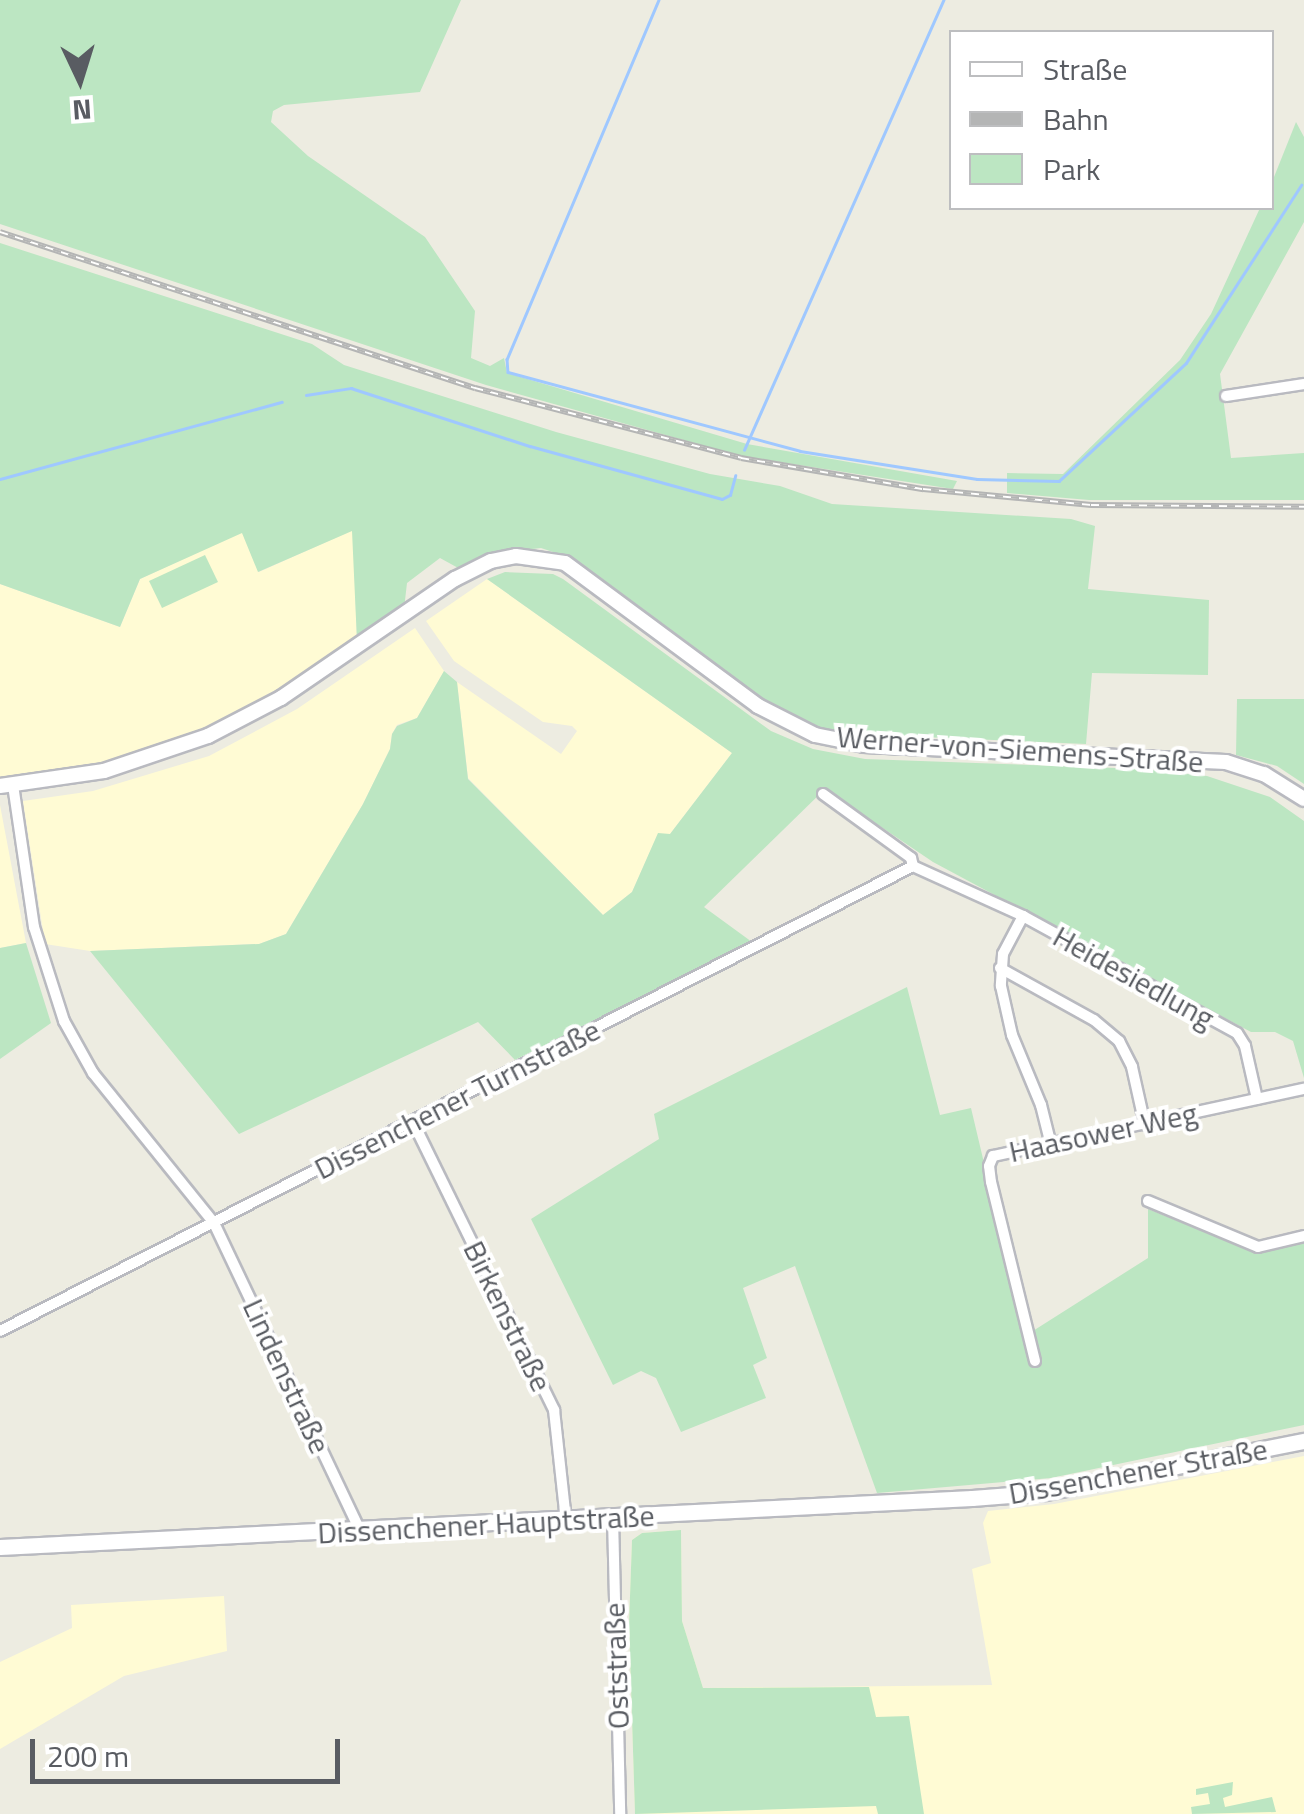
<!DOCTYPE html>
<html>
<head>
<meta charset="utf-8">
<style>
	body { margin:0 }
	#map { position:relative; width:1304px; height:1814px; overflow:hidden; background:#edece1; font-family:"Titillium Web",sans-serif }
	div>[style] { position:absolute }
	.commercial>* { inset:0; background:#fffbd4 }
	.green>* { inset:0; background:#bce6c2 }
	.stream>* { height:2.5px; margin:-1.25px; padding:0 1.25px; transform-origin:1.25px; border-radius:1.25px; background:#9fc8ff }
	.roads { filter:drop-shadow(2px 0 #b9bac0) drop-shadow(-2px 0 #b9bac0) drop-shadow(0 2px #b9bac0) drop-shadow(0 -2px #b9bac0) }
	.minor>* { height:10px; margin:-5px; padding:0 5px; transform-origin:5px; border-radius:5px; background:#fff }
	.tertiary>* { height:14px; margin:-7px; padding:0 7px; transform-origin:7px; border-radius:7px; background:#fff }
	.secondary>* { height:15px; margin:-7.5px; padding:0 7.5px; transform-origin:7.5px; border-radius:7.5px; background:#fff }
	.rail>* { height:6px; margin-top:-3px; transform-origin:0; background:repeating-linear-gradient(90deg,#fff 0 8px,#b4b5b5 0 16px); box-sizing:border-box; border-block:2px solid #b4b5b5 }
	span { translate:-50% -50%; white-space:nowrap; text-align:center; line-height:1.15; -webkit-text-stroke:8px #fff; paint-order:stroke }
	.street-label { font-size:30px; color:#595c62 }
	.legend { position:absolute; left:949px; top:30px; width:325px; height:180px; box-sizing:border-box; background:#fff; border:2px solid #bdbec0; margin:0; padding:12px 18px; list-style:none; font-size:30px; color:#595c62 }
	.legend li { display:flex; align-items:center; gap:20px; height:50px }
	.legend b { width:50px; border:2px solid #bdbec0 }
	.north { position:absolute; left:30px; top:30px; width:100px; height:100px; -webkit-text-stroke:8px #fff; paint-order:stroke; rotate:176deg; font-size:28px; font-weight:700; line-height:40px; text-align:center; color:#595c62 }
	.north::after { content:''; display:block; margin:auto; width:35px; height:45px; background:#595c62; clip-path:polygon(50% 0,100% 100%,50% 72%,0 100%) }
	.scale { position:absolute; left:30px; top:1739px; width:310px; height:45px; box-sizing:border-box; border:5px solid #595c62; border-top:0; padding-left:12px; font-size:30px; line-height:35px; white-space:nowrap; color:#595c62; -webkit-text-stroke:8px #fff; paint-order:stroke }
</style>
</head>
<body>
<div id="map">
	<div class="commercial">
		<div style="clip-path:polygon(353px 530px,357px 641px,206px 732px,111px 764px,0 779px,0 584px,120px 627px,140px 579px,242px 532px,259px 572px)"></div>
		<div style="clip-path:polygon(487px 579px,732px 753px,670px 834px,658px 834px,632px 892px,603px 915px,468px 778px,457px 682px,561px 754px,577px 731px,572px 726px,543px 722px,454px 661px,426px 621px)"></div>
		<div style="clip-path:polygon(415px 628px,444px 671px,417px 718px,397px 725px,392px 734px,390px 749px,363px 804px,286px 934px,259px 944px,90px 951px,45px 944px,23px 801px,93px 791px,209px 756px,297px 709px)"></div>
		<div style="clip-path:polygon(0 805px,26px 943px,0 948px)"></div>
		<div style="clip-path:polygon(1304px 1456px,1304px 1814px,635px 1814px,629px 1624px,632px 1540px,642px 1533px,681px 1530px,682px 1621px,703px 1688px,992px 1685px,972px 1569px,991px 1563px,983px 1523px,988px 1511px,1054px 1504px)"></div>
		<div style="clip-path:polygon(224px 1596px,227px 1651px,124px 1676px,0 1749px,0 1662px,72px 1628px,71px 1605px)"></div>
	</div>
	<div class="green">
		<div style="clip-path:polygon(0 0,461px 0,420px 92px,284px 105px,273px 111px,271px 122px,308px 156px,425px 237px,475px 311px,471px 358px,490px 366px,504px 358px,507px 373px,747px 444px,957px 481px,953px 489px,741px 456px,486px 385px,0 224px)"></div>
		<div style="clip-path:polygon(1296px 122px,1304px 137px,1304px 222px,1220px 374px,1231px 458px,1304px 453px,1304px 500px,1089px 500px,1007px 493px,1007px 473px,1063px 474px,1180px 360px,1211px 314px,1260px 208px,1272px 208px,1272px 182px)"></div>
		<div style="clip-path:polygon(0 243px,312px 344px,344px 365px,556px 432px,710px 474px,780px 486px,832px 504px,1071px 519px,1095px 526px,1088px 589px,1209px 600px,1208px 675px,1092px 673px,1086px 744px,826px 733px,779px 716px,593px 573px,565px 556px,541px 548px,488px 554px,460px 569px,440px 558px,407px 583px,404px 609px,357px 641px,352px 531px,258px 572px,242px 533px,140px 579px,120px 627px,0 584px)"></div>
		<div style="clip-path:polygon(205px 555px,218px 582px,162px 608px,149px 581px)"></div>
		<div style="clip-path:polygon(505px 572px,553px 574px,563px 579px,771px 731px,813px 749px,865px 759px,1143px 769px,1207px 776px,1270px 797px,1304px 821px,1304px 1078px,1293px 1041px,1275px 1032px,1251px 1032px,933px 862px,825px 789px,704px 907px,752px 942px,515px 1060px,478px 1022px,239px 1134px,90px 951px,259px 944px,286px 934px,363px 804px,390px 749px,392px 734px,397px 726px,417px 718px,444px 671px,457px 682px,468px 779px,603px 915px,632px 892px,658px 833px,670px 834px,732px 753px,487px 579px)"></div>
		<div style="clip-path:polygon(1237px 699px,1304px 699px,1304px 784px,1277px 766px,1236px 755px)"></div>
		<div style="clip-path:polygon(26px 943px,51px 1023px,0 1059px,0 948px)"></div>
		<div style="clip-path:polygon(907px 987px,940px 1115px,971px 1108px,1025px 1336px,1148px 1258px,1148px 1209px,1257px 1253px,1304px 1243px,1304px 1425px,1051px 1478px,877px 1493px,795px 1266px,743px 1288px,767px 1358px,753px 1365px,766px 1398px,681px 1432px,656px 1378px,641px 1371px,613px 1385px,531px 1219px,659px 1139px,654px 1114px)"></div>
		<div style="clip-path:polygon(681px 1530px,682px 1621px,703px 1688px,869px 1687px,876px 1717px,909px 1716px,924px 1814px,878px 1814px,876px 1806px,635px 1814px,629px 1624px,632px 1540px,642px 1533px)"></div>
		<div style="clip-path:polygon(1233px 1782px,1232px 1795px,1223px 1798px,1225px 1807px,1272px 1797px,1276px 1812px,1192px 1814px,1191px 1807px,1210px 1804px,1208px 1793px,1196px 1795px,1196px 1789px)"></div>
	</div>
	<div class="stream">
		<div style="left:659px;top:0;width:390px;rotate:112.9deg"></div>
		<div style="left:507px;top:359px;width:13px;rotate:86deg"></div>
		<div style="left:508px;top:372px;width:302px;rotate:15.1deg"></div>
		<div style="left:800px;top:451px;width:179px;rotate:9deg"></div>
		<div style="left:977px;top:479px;width:82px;rotate:1.4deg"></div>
		<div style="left:1059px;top:481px;width:173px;rotate:-42.9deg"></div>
		<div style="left:1186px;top:363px;width:212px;rotate:-57.1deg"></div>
		<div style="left:306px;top:395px;width:46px;rotate:-8.8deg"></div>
		<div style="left:351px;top:388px;width:188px;rotate:18deg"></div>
		<div style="left:530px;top:446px;width:199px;rotate:15.4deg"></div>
		<div style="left:722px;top:499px;width:9px;rotate:-27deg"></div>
		<div style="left:730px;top:495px;width:20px;rotate:-75deg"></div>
		<div style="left:744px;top:450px;width:492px;rotate:-66.1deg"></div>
		<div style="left:0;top:479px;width:292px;rotate:-15.3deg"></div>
	</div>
	<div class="roads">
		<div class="minor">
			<div style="left:1226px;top:396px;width:79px;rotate:-8.7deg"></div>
			<div style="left:13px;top:785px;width:144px;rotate:81.6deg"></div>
			<div style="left:34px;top:927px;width:99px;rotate:72.3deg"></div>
			<div style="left:64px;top:1021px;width:60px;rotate:60.9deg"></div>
			<div style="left:93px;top:1073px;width:193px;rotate:51.1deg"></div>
			<div style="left:214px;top:1223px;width:340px;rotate:64.6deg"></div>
			<div style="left:823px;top:794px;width:109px;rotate:36deg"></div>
			<div style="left:911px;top:858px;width:8px;rotate:76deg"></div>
			<div style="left:913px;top:866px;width:121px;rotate:24.4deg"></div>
			<div style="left:1023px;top:916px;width:244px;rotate:28.7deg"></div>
			<div style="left:1237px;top:1033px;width:15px;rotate:58deg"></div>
			<div style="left:1245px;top:1046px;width:54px;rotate:77.2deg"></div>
			<div style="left:1023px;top:916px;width:43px;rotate:117.8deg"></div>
			<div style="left:1003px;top:954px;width:32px;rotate:94deg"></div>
			<div style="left:1001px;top:986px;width:50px;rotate:77.3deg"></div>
			<div style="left:1012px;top:1035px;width:76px;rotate:67.5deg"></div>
			<div style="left:1041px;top:1105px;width:38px;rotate:76deg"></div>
			<div style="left:1000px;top:968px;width:107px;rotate:29deg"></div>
			<div style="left:1094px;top:1020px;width:33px;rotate:40deg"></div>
			<div style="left:1119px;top:1041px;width:29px;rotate:63deg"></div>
			<div style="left:1132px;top:1067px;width:59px;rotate:77.4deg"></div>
			<div style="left:413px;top:1122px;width:321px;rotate:63.9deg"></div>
			<div style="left:554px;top:1410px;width:111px;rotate:83.8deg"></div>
			<div style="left:1148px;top:1201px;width:119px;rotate:22.7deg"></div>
			<div style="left:1258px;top:1247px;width:47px;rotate:-13.4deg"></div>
			<div style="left:0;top:1331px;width:1025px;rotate:-26.99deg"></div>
			<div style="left:1035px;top:1361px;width:184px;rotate:-103.8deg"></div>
			<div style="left:991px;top:1182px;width:16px;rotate:-97deg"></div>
			<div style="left:989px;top:1166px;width:11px;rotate:-68deg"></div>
			<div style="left:993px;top:1156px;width:318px;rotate:-12.2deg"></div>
			<div style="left:613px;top:1518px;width:296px;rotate:88.6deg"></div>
		</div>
		<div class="tertiary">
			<div style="left:0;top:786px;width:105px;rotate:-8.2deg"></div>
			<div style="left:104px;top:771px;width:110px;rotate:-18.6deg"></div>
			<div style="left:208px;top:736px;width:82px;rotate:-27.5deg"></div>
			<div style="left:281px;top:698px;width:211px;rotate:-34.4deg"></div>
			<div style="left:455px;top:579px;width:40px;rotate:-26.6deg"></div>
			<div style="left:491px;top:561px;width:25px;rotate:-11deg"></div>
			<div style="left:516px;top:556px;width:49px;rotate:8.1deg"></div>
			<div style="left:565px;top:563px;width:240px;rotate:36.5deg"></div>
			<div style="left:758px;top:706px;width:64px;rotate:27deg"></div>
			<div style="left:815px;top:735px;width:50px;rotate:11.5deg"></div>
			<div style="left:864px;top:745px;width:362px;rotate:2.7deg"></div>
			<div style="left:1226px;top:762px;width:40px;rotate:18deg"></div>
			<div style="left:1264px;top:774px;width:47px;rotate:32deg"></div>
		</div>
		<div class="secondary">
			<div style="left:0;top:1547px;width:973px;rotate:-2.89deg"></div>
			<div style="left:972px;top:1498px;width:74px;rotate:-4.6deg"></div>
			<div style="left:1046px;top:1492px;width:263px;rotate:-11.2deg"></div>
		</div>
	</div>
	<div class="rail">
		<div style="left:0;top:232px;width:500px;rotate:18.2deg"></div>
		<div style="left:475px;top:388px;width:275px;rotate:14.7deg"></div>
		<div style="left:741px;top:458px;width:185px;rotate:9.7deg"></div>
		<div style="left:923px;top:489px;width:169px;rotate:5.4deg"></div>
		<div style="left:1091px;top:505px;width:213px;rotate:0.5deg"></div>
	</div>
	<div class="street-label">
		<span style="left:1020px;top:749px;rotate:4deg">Werner-von-Siemens-Straße</span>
		<span style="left:1134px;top:977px;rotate:29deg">Heidesiedlung</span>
		<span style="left:457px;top:1099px;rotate:-27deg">Dissenchener Turnstraße</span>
		<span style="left:1103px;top:1132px;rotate:-12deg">Haasower Weg</span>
		<span style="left:508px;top:1316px;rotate:64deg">Birkenstraße</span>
		<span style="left:287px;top:1376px;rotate:65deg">Lindenstraße</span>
		<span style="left:1138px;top:1471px;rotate:-10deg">Dissenchener Straße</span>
		<span style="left:486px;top:1524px;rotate:-3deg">Dissenchener Hauptstraße</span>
		<span style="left:616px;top:1666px;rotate:-92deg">Oststraße</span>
	</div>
	<ul class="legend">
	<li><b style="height:12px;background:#fff"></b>Straße</li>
	<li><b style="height:12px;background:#b4b5b5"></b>Bahn</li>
	<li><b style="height:28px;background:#bce6c2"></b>Park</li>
	</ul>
	<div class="north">N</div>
	<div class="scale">200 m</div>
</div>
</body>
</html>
